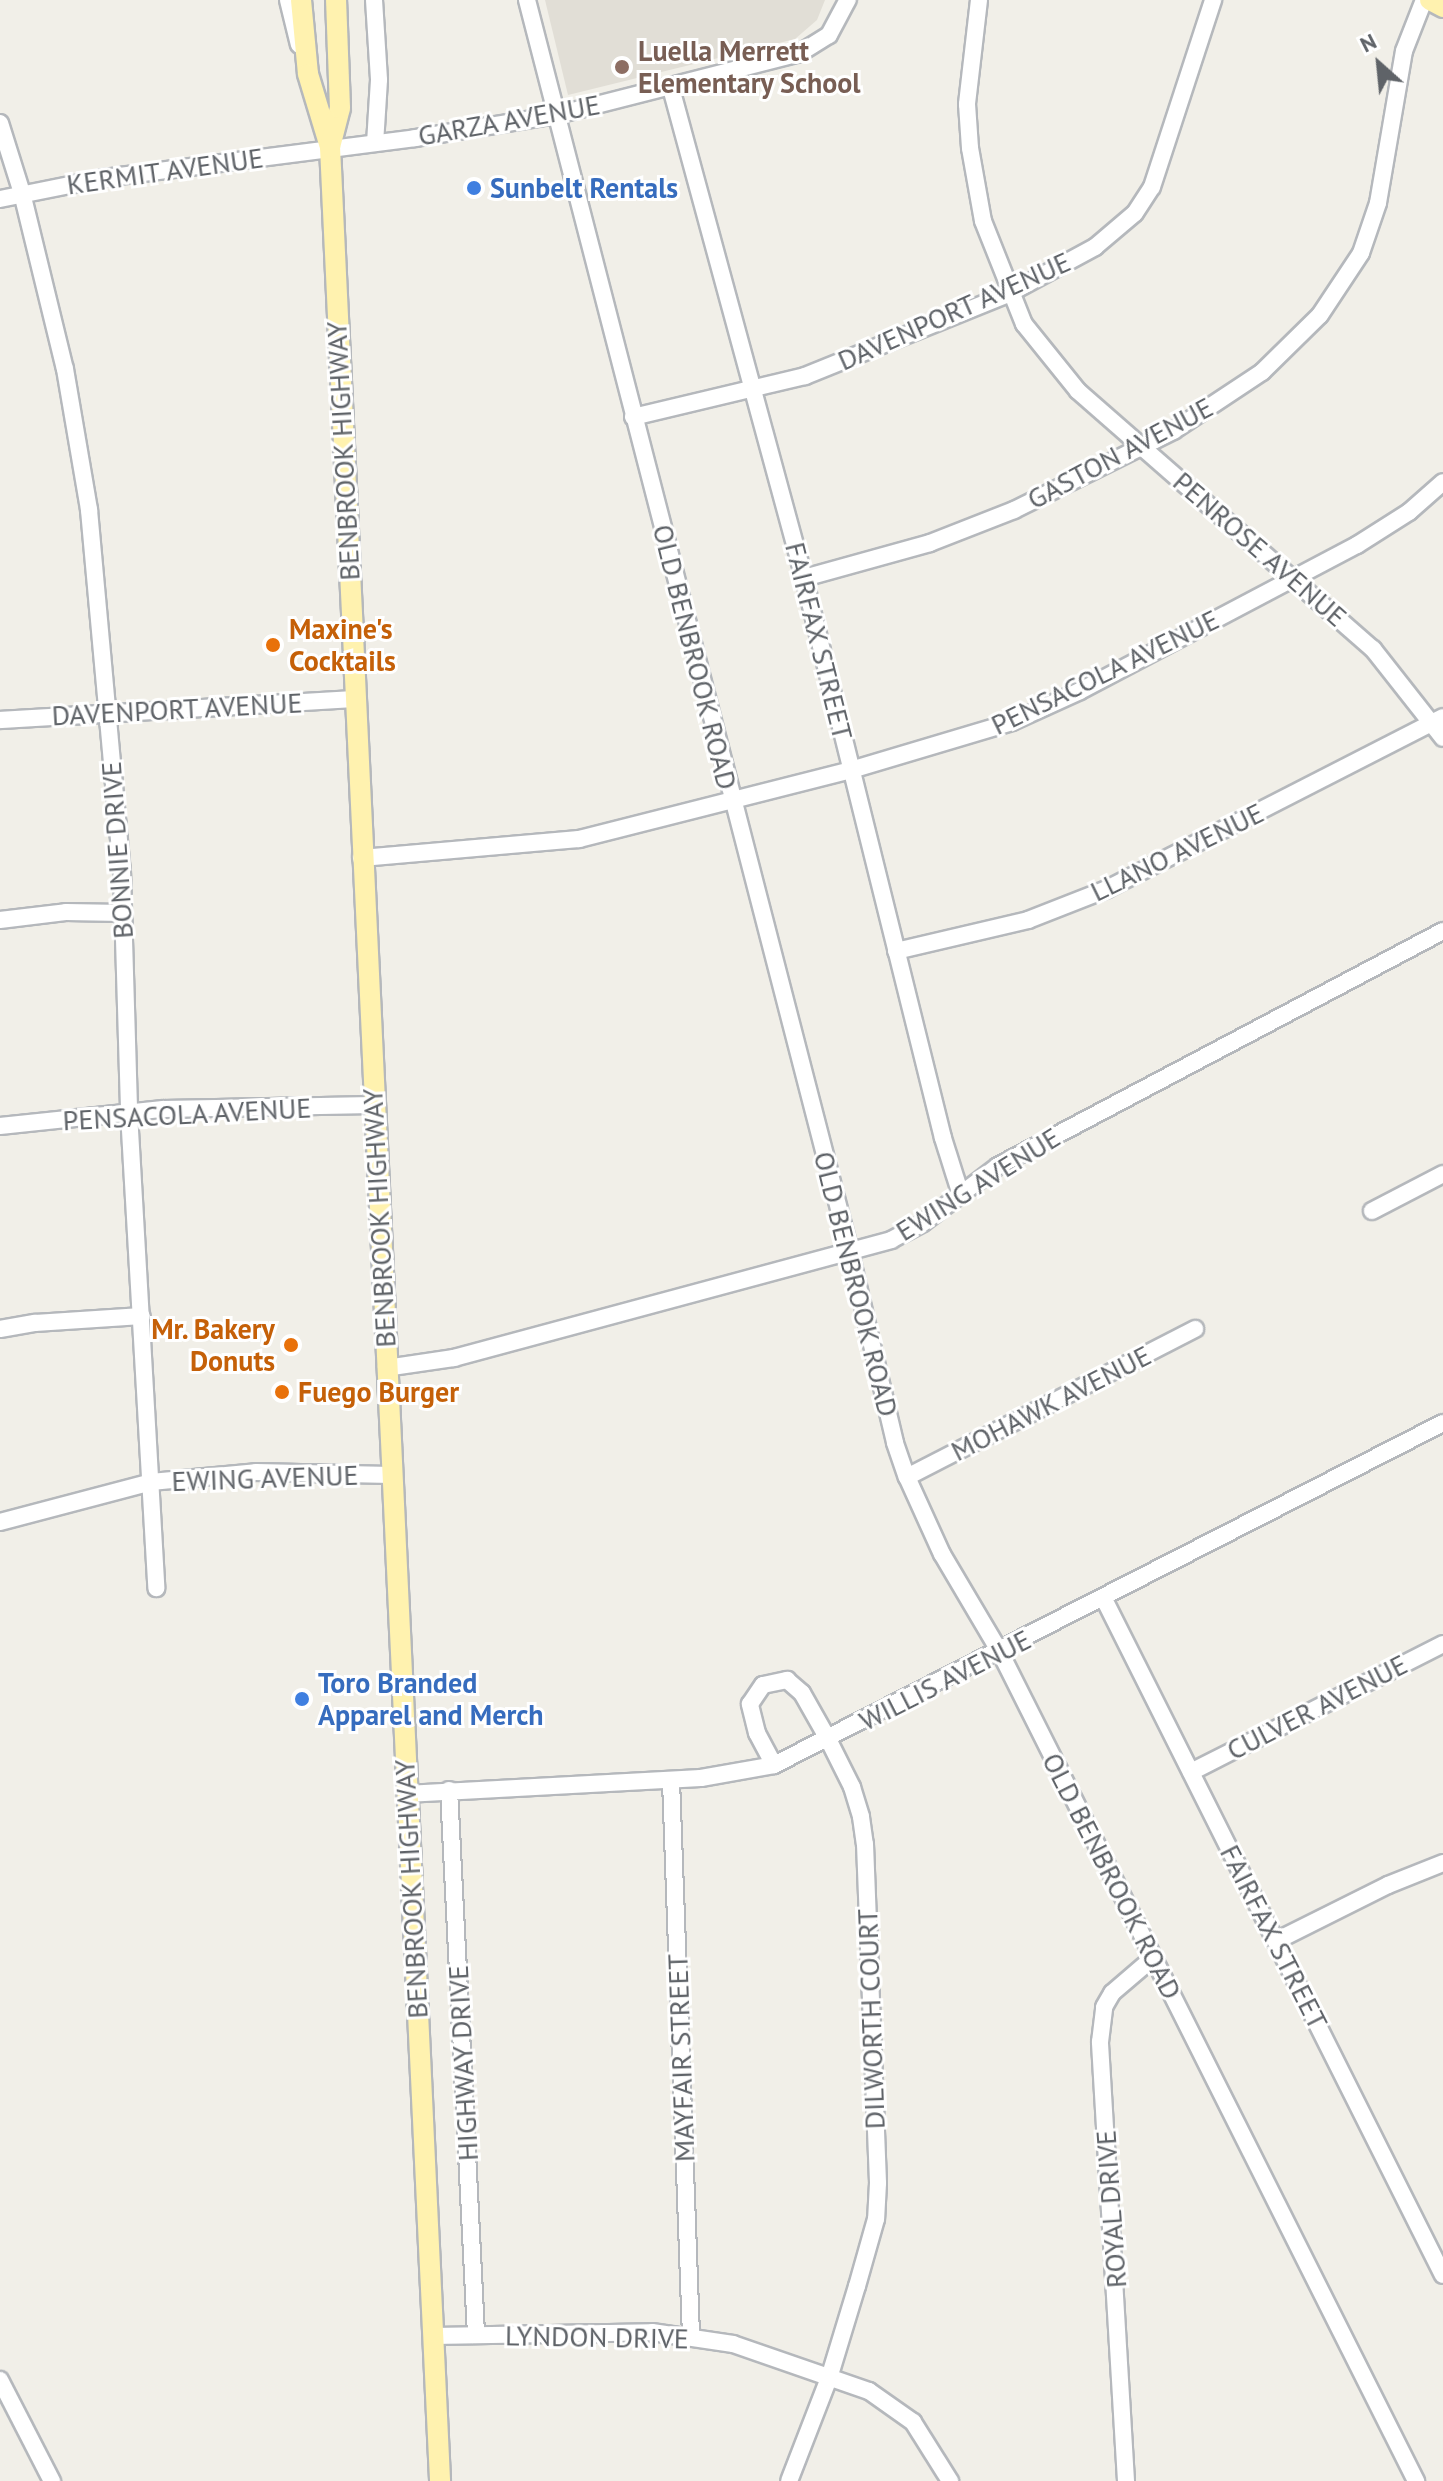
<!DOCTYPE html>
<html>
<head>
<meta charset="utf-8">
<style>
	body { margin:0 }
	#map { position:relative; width:1443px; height:2481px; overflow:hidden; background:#f1efe8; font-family:"PT Sans",sans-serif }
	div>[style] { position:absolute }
	.education>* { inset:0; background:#e1ded6 }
	.roads { filter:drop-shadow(2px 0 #b5b8bc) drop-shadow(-2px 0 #b5b8bc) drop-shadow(0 2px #b5b8bc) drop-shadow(0 -2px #b5b8bc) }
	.minor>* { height:16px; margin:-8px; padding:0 8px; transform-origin:8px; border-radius:8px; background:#fff }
	.major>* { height:20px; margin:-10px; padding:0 10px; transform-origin:10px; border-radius:10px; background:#fff2af }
	.dots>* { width:22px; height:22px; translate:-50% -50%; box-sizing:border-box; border:4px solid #fff; border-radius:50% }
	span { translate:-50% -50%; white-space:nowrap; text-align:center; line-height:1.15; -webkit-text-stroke:6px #fff; paint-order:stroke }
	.education-label { font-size:28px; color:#785e54; font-weight:700 }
	.left { translate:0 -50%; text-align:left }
	.street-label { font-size:28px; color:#5f6368 }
	.shop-label { font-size:28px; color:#366cbe; font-weight:700 }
	.food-label { font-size:28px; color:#c56008; font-weight:700 }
	.right { translate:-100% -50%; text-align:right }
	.north { position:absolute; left:1339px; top:24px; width:80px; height:80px; -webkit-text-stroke:6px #fff; paint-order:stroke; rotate:333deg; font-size:22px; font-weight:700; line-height:32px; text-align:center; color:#5f6368 }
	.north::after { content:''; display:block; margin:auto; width:28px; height:36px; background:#5f6368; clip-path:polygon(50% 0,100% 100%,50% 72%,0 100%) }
</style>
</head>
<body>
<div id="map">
	<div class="education">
		<div style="clip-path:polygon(545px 0,825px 0,817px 20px,795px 39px,568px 95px)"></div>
	</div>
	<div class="roads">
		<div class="minor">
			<div style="left:288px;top:0;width:46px;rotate:76.3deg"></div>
			<div style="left:374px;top:0;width:80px;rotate:86.4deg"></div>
			<div style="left:379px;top:80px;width:63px;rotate:93.6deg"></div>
			<div style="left:527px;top:0;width:1293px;rotate:75.53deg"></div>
			<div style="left:850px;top:1252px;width:196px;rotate:76.7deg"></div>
			<div style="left:895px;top:1443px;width:36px;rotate:71deg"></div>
			<div style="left:907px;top:1477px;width:85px;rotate:65.6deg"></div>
			<div style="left:942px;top:1554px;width:114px;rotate:59.4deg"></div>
			<div style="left:1000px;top:1652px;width:928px;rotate:63.35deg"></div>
			<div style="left:979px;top:0;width:105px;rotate:96.6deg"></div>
			<div style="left:967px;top:104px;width:44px;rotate:86.1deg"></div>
			<div style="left:970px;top:148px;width:74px;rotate:79.9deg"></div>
			<div style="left:983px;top:221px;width:111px;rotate:68.3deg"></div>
			<div style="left:1024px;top:324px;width:86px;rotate:51.1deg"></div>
			<div style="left:1078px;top:391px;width:392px;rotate:41.2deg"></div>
			<div style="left:1373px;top:649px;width:113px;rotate:51.8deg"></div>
			<div style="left:671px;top:88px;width:508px;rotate:74.81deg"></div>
			<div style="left:804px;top:578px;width:577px;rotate:76.06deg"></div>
			<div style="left:943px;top:1138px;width:60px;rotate:72.5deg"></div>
			<div style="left:0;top:123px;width:73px;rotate:72.6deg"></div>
			<div style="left:22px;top:193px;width:181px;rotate:76.3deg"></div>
			<div style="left:65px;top:369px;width:143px;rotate:80.3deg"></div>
			<div style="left:89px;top:510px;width:364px;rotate:84.8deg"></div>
			<div style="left:122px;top:872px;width:241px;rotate:88.3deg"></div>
			<div style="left:129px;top:1113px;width:476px;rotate:86.7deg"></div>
			<div style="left:0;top:199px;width:106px;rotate:-11.4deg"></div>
			<div style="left:104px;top:178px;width:314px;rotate:-7.3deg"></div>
			<div style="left:415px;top:138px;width:144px;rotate:-9.2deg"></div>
			<div style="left:557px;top:115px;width:251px;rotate:-14.3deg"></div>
			<div style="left:800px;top:53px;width:34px;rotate:-32deg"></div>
			<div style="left:829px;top:35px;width:40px;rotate:-62deg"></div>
			<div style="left:633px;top:417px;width:177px;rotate:-13.4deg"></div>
			<div style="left:805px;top:376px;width:221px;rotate:-22deg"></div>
			<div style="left:1010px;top:293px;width:97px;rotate:-28.4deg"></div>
			<div style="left:1095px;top:247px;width:52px;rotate:-40.4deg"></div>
			<div style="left:1135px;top:213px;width:31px;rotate:-57deg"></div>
			<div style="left:1152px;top:187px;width:197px;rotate:-71.9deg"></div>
			<div style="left:804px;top:578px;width:131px;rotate:-15.5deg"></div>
			<div style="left:930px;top:543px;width:90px;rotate:-21.4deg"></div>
			<div style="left:1014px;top:510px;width:178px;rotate:-26.4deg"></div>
			<div style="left:1173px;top:431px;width:107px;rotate:-33.5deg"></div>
			<div style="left:1262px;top:372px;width:81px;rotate:-44.5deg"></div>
			<div style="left:1320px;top:315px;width:74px;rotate:-56.5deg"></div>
			<div style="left:1361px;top:253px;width:53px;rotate:-71.2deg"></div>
			<div style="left:1378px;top:203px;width:154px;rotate:-80.3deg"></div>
			<div style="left:1404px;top:51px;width:55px;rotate:-68.6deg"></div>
			<div style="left:0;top:720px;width:355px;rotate:-3.4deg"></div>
			<div style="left:361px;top:858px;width:219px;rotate:-5deg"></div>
			<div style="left:579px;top:839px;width:281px;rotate:-14.2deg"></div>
			<div style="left:851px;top:770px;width:168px;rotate:-16.6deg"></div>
			<div style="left:1012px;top:722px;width:75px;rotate:-24.5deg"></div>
			<div style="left:1080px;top:691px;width:313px;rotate:-27.8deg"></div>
			<div style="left:1357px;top:545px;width:62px;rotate:-32.4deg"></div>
			<div style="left:1409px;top:512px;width:45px;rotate:-41.4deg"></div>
			<div style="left:0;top:920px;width:66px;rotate:-6.9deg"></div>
			<div style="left:66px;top:912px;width:57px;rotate:1deg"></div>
			<div style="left:896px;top:951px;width:136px;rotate:-13.2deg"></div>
			<div style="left:1028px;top:920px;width:85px;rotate:-21.4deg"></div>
			<div style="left:1107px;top:889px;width:377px;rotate:-27.1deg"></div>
			<div style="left:0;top:1126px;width:164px;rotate:-6deg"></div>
			<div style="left:163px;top:1109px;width:210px;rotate:-1.1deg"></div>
			<div style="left:1372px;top:1211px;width:80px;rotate:-27.5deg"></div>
			<div style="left:0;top:1329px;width:36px;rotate:-10deg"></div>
			<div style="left:35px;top:1323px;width:107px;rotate:-3.7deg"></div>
			<div style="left:386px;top:1368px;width:69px;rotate:-8.4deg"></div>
			<div style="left:454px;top:1358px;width:453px;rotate:-15.1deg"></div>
			<div style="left:891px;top:1240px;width:36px;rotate:-28deg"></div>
			<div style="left:923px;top:1223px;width:94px;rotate:-37.2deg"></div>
			<div style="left:998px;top:1166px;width:503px;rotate:-27.84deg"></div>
			<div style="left:907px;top:1477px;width:324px;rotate:-27.2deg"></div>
			<div style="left:0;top:1522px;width:156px;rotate:-14.8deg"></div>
			<div style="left:151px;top:1482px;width:105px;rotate:-5.4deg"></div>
			<div style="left:256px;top:1472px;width:135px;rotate:1.3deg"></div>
			<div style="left:1104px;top:1599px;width:756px;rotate:63.37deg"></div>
			<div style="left:774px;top:1765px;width:36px;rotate:-118deg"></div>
			<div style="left:757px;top:1733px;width:30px;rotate:-104deg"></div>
			<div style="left:750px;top:1704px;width:23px;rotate:-56deg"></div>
			<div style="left:763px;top:1685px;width:25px;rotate:-12deg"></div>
			<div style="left:787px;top:1680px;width:20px;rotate:41deg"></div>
			<div style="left:802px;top:1693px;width:53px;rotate:60.5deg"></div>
			<div style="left:828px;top:1739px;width:54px;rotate:63.4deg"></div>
			<div style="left:852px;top:1787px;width:31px;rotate:73deg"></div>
			<div style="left:861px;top:1817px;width:27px;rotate:82deg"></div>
			<div style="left:865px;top:1844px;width:339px;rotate:87.8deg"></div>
			<div style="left:878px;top:2183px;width:36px;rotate:93deg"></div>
			<div style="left:876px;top:2219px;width:70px;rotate:105.8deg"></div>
			<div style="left:857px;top:2286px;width:96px;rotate:106.9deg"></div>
			<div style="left:829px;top:2378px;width:110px;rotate:111.2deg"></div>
			<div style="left:1191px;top:1772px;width:283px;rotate:-26.9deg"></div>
			<div style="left:671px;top:1780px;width:556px;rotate:87.94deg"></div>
			<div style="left:449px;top:1790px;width:546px;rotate:87.16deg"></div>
			<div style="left:406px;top:1794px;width:295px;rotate:-3.1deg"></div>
			<div style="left:701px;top:1778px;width:74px;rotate:-10.1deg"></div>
			<div style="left:774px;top:1765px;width:751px;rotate:-27.08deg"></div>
			<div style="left:1276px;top:1941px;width:125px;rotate:-26.6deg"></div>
			<div style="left:1388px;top:1885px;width:59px;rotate:-21.8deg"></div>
			<div style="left:433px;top:2336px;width:219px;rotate:-1deg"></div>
			<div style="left:652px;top:2332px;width:82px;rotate:8.4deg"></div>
			<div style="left:733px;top:2344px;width:144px;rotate:19.1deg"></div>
			<div style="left:869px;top:2391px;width:54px;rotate:35.2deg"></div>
			<div style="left:913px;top:2422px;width:70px;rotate:57.9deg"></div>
			<div style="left:0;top:2380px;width:114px;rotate:62.8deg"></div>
			<div style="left:1126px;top:2481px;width:440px;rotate:-93.4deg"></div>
			<div style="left:1100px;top:2042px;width:35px;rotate:-83deg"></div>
			<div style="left:1104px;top:2007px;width:16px;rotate:-60deg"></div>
			<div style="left:1112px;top:1993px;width:54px;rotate:-40.5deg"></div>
		</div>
		<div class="major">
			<div style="left:301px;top:0;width:74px;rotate:84.6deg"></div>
			<div style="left:308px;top:74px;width:76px;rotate:73.2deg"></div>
			<div style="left:330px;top:147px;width:2337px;rotate:87.3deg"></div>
			<div style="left:1430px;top:0;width:15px;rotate:28deg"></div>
			<div style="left:330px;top:147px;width:40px;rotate:-75.6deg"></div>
			<div style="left:340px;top:108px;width:108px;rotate:-92.1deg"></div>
		</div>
	</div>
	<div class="dots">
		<div style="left:622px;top:67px;background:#8d6e63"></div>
		<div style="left:474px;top:188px;background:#3f7fe0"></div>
		<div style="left:273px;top:645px;background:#e8710a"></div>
		<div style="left:291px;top:1345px;background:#e8710a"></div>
		<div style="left:282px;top:1392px;background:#e8710a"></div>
		<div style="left:302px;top:1699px;background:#3f7fe0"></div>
	</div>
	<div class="education-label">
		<span class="left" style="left:638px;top:67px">Luella Merrett<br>Elementary School</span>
	</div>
	<div class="street-label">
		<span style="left:509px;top:120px;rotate:-10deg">GARZA AVENUE</span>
		<span style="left:165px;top:171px;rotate:-8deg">KERMIT AVENUE</span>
		<span style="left:954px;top:311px;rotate:-24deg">DAVENPORT AVENUE</span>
		<span style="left:343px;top:451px;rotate:-93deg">BENBROOK HIGHWAY</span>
		<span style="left:1120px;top:453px;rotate:-28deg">GASTON AVENUE</span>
		<span style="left:1260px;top:549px;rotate:41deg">PENROSE AVENUE</span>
		<span style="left:819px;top:641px;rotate:76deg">FAIRFAX STREET</span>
		<span style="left:695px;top:657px;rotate:76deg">OLD BENBROOK ROAD</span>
		<span style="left:1105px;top:672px;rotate:-26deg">PENSACOLA AVENUE</span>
		<span style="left:177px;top:709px;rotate:-3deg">DAVENPORT AVENUE</span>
		<span style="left:117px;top:850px;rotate:-94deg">BONNIE DRIVE</span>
		<span style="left:1177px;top:852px;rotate:-26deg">LLANO AVENUE</span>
		<span style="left:187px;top:1114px;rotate:-3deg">PENSACOLA AVENUE</span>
		<span style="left:978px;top:1184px;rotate:-32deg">EWING AVENUE</span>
		<span style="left:379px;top:1218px;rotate:-93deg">BENBROOK HIGHWAY</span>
		<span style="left:856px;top:1284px;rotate:76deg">OLD BENBROOK ROAD</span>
		<span style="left:1051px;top:1403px;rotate:-27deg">MOHAWK AVENUE</span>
		<span style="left:265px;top:1478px;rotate:-2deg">EWING AVENUE</span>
		<span style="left:945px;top:1680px;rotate:-27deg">WILLIS AVENUE</span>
		<span style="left:1317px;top:1707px;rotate:-27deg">CULVER AVENUE</span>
		<span style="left:1112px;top:1876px;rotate:63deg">OLD BENBROOK ROAD</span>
		<span style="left:411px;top:1889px;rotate:-93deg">BENBROOK HIGHWAY</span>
		<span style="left:1274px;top:1937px;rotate:63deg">FAIRFAX STREET</span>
		<span style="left:871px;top:2019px;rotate:-92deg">DILWORTH COURT</span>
		<span style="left:681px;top:2058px;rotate:-92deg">MAYFAIR STREET</span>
		<span style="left:463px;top:2063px;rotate:-93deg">HIGHWAY DRIVE</span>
		<span style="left:1111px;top:2209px;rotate:-94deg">ROYAL DRIVE</span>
		<span style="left:597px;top:2337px;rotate:1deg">LYNDON DRIVE</span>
	</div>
	<div class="shop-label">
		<span class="left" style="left:490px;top:188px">Sunbelt Rentals</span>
		<span class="left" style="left:318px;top:1699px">Toro Branded<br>Apparel and Merch</span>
	</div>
	<div class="food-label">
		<span class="left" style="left:289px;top:645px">Maxine's<br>Cocktails</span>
		<span class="right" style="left:275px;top:1345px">Mr. Bakery<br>Donuts</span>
		<span class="left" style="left:298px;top:1392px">Fuego Burger</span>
	</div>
	<div class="north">N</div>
</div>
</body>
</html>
